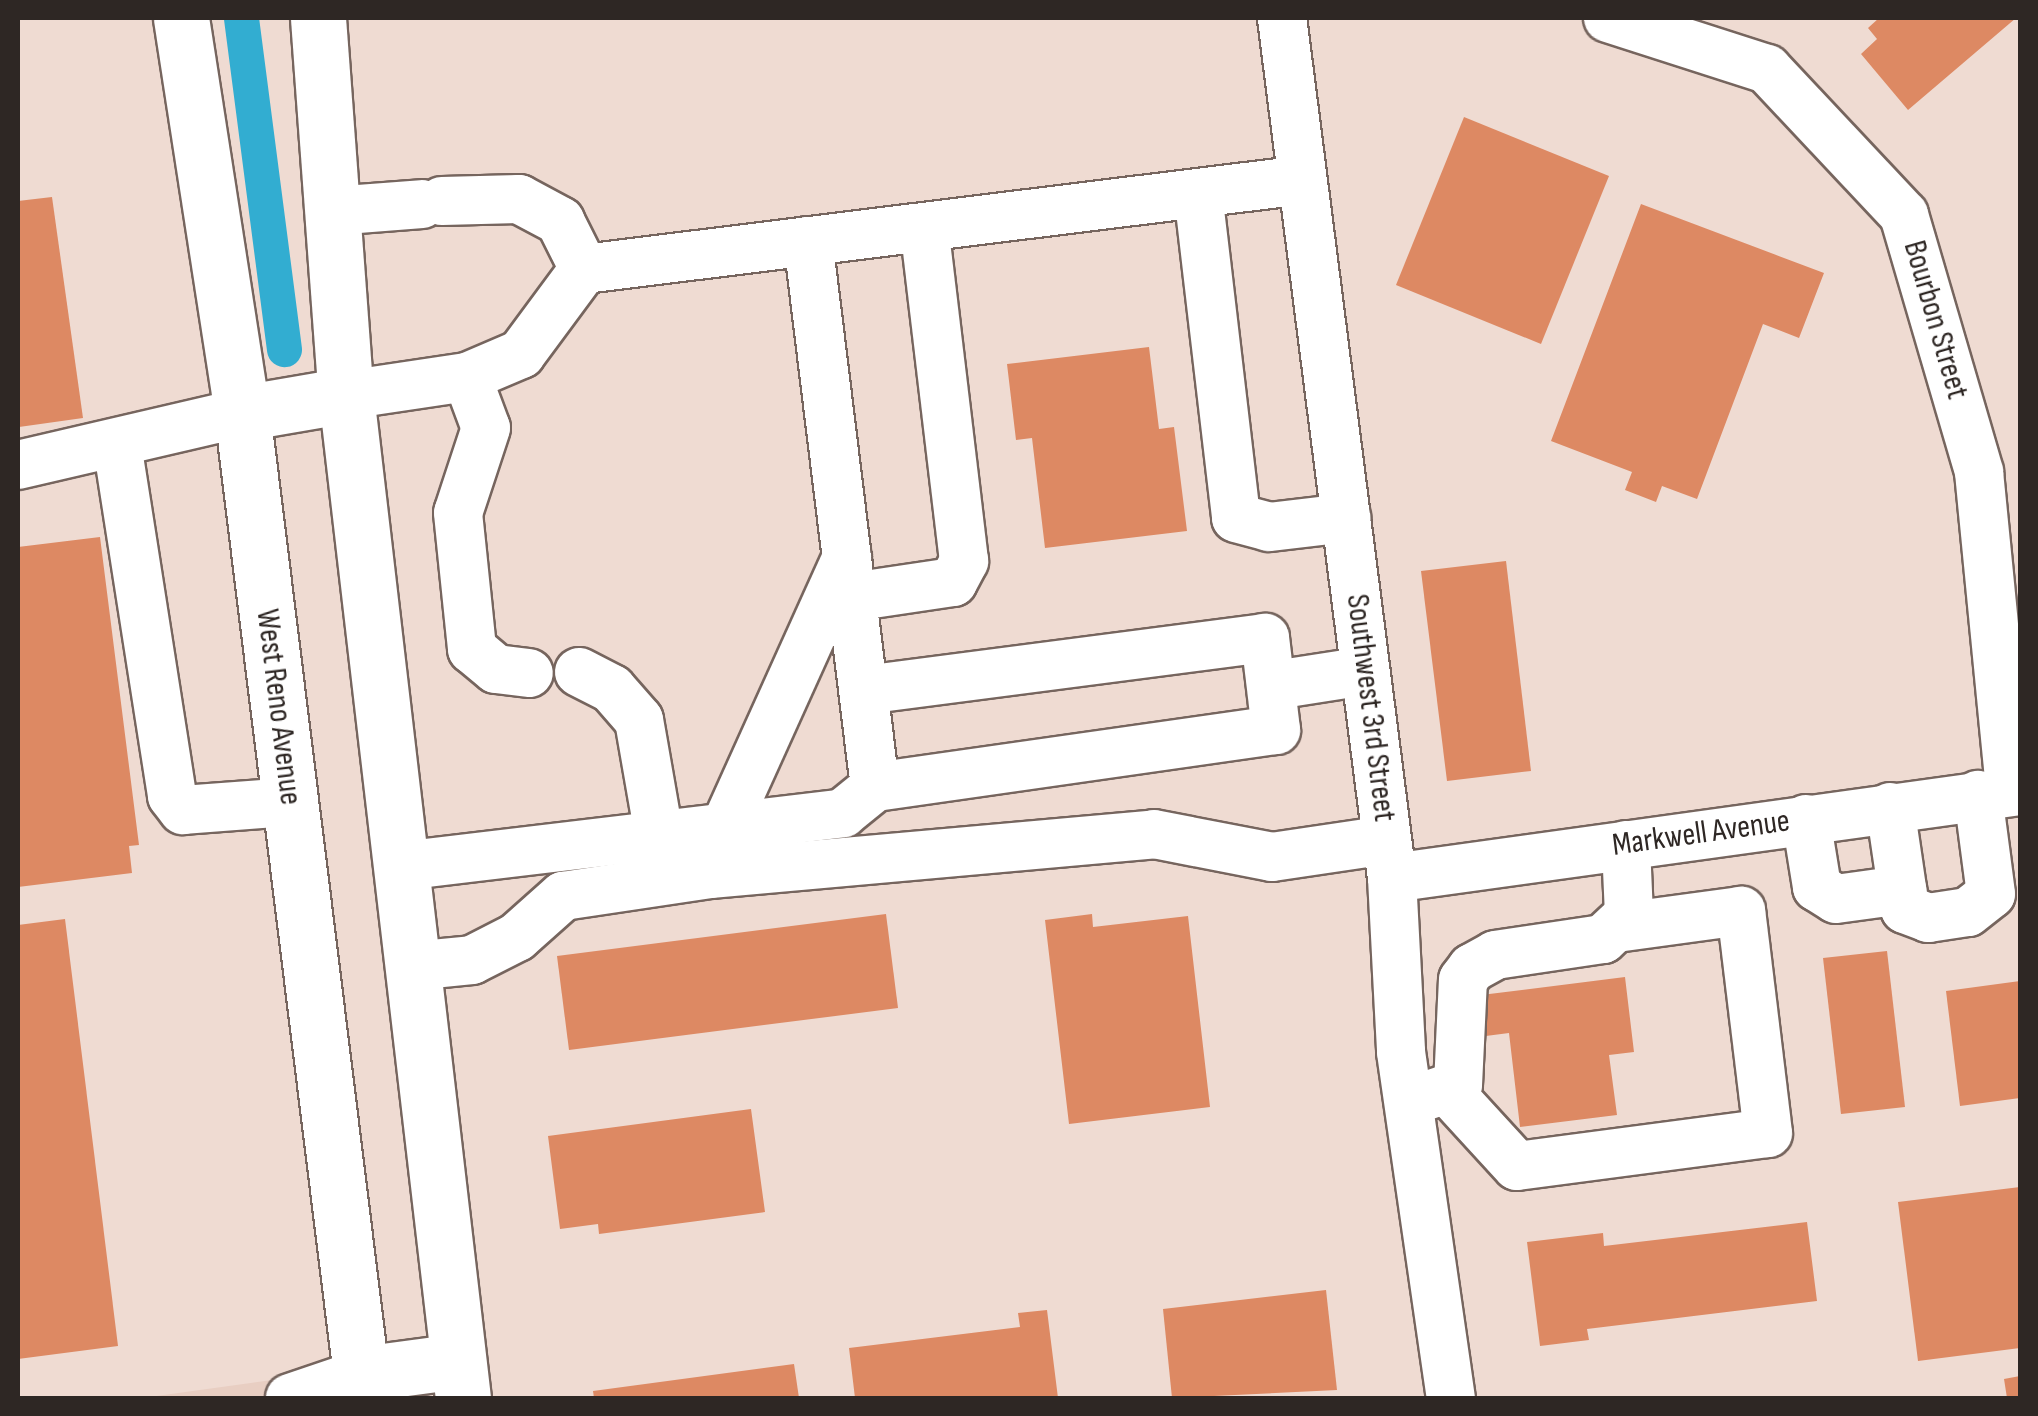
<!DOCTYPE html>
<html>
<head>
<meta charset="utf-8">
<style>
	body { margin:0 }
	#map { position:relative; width:2038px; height:1416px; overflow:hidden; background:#efdbd2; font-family:"Sofia Sans Condensed",sans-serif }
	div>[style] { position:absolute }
	.built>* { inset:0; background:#e8cec2 }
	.canal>* { height:35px; margin:-17.5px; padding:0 17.5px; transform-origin:17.5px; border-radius:17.5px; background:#32add1 }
	.building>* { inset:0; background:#dd8963 }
	.roads { filter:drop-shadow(2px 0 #76655e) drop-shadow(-2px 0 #76655e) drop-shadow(0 2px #76655e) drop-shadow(0 -2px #76655e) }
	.minor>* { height:48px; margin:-24px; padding:0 24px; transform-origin:24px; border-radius:24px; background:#fff }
	.major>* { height:55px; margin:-27.5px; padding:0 27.5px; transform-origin:27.5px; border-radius:27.5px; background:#fff }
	span { translate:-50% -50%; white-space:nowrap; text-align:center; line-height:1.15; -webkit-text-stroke:10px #fff; paint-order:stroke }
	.street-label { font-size:32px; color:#2e2724 }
	.frame { position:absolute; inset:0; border:20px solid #2e2724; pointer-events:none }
</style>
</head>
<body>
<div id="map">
	<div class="built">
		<div style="clip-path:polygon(315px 1374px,317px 1398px,142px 1398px)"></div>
	</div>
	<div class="canal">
		<div style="left:241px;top:18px;width:334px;rotate:82.6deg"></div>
	</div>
	<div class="building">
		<div style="clip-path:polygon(1879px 18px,2016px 18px,1908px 110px,1861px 54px,1877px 39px,1868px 28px)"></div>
		<div style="clip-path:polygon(1464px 117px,1609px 176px,1541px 344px,1396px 285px)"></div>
		<div style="clip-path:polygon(52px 197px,83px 418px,19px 427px,18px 201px)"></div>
		<div style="clip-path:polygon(1641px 204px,1824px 273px,1799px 338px,1763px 324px,1697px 499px,1662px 486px,1656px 502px,1625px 490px,1632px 472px,1551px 441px)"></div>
		<div style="clip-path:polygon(1149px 347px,1159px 429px,1174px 427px,1187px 531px,1045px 548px,1032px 438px,1016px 440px,1007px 364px)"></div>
		<div style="clip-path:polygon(100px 537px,139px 845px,129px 846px,132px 873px,18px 887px,18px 547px)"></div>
		<div style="clip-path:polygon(1506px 561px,1531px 771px,1447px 781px,1421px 571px)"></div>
		<div style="clip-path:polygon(886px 914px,898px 1008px,569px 1050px,557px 956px)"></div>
		<div style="clip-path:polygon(1092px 914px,1093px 927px,1188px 916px,1210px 1107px,1069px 1124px,1045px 920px)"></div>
		<div style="clip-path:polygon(65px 919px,118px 1346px,18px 1359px,18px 925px)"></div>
		<div style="clip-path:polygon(1887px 951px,1905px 1107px,1841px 1114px,1823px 958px)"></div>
		<div style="clip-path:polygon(1625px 977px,1634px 1052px,1609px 1055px,1617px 1115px,1520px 1127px,1509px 1033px,1478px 1037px,1473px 996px)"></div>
		<div style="clip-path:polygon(2020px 981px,2020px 1098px,1960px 1106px,1946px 991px)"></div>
		<div style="clip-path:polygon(751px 1109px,765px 1212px,599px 1234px,598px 1224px,560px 1229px,548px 1136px)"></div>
		<div style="clip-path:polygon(2020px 1187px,2020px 1348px,1918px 1361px,1898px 1202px)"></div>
		<div style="clip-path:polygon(1807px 1222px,1817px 1301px,1587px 1329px,1589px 1340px,1540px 1346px,1527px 1242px,1603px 1233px,1604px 1246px)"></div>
		<div style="clip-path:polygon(1326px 1290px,1337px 1390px,1172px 1398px,1163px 1309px)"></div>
		<div style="clip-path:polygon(1047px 1310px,1058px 1398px,855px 1398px,849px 1348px,1020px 1327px,1018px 1313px)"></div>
		<div style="clip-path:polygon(794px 1364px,799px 1398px,594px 1398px,593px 1391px)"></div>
		<div style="clip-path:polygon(2020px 1376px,2020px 1398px,2007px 1398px,2004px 1379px)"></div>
	</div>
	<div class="roads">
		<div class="minor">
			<div style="left:1282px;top:18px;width:867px;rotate:82.71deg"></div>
			<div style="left:1392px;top:878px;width:174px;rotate:87deg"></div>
			<div style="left:1401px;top:1052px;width:350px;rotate:81.8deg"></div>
			<div style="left:1608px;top:18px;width:167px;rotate:17.8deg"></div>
			<div style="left:1767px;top:69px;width:200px;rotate:46.8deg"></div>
			<div style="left:1904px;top:215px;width:268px;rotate:73.7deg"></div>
			<div style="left:1979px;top:472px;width:320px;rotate:84.4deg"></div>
			<div style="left:1198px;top:193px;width:327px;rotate:83.3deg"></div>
			<div style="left:1236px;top:518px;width:34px;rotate:15deg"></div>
			<div style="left:1269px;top:527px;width:78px;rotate:-6.7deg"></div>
			<div style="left:442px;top:201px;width:77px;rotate:-1.5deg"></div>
			<div style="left:519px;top:199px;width:47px;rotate:28.2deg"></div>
			<div style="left:560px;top:221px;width:54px;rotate:63.4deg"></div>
			<div style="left:332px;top:211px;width:90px;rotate:-4.4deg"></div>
			<div style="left:808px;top:241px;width:550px;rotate:83deg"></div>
			<div style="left:875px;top:787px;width:405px;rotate:-8.1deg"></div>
			<div style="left:1276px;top:730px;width:93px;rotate:-96.8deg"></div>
			<div style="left:1265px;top:638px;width:404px;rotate:172.6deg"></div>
			<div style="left:467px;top:377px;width:59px;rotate:-23.1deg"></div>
			<div style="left:521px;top:354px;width:106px;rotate:-53.5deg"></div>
			<div style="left:584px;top:269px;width:724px;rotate:-7.06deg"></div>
			<div style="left:346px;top:395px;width:122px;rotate:-8.5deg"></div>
			<div style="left:467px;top:377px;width:54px;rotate:69.6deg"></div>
			<div style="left:486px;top:428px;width:89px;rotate:108.2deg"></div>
			<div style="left:458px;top:513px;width:137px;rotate:84.1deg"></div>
			<div style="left:472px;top:649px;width:31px;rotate:40deg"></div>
			<div style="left:496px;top:669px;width:33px;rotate:7deg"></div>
			<div style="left:117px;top:444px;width:356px;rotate:81.1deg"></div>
			<div style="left:172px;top:796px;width:18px;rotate:52deg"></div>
			<div style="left:183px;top:810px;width:107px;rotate:-4.3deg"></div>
			<div style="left:18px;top:465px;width:230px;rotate:-13.1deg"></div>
			<div style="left:852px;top:597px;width:102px;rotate:-8.4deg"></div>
			<div style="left:953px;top:582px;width:24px;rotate:-62deg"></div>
			<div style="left:964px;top:561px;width:336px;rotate:-96.8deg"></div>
			<div style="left:579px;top:672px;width:37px;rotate:27deg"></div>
			<div style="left:612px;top:689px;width:41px;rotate:48.9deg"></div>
			<div style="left:639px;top:720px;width:117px;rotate:80.1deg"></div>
			<div style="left:1275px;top:685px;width:91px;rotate:-8.8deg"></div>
			<div style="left:1890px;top:807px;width:103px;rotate:81.6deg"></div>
			<div style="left:1905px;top:909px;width:25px;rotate:21deg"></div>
			<div style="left:1928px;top:918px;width:40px;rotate:-8.5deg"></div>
			<div style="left:1968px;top:912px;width:29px;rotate:-38deg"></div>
			<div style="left:1991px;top:894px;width:100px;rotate:-97.5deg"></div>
			<div style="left:1806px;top:819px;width:69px;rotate:80.8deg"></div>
			<div style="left:1817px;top:887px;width:22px;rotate:32deg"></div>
			<div style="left:1836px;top:899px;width:67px;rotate:-7.8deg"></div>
			<div style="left:725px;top:827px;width:296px;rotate:-65.7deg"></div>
			<div style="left:401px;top:866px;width:445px;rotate:-6.8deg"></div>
			<div style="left:843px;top:813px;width:41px;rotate:-39.1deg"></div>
			<div style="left:1392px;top:878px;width:634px;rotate:-7.89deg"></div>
			<div style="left:412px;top:966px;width:60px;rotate:-5.7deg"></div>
			<div style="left:472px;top:960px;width:51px;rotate:-27.1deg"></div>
			<div style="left:517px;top:937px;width:62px;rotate:-41.7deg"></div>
			<div style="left:563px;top:896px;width:149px;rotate:-8.5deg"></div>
			<div style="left:710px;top:874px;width:446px;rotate:-5.1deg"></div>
			<div style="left:1154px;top:834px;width:120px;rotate:11deg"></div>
			<div style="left:1272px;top:857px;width:116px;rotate:-8.4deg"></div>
			<div style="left:1450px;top:1093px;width:99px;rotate:47.5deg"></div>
			<div style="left:1517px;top:1166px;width:253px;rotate:-7.5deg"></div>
			<div style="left:1768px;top:1133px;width:224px;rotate:-96.9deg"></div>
			<div style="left:1741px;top:911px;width:126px;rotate:172.3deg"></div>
			<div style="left:1420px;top:1098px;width:40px;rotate:-18.9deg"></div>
			<div style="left:1458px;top:1085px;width:105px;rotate:-87.3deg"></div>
			<div style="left:1463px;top:980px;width:15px;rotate:-53deg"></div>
			<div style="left:1472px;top:968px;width:26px;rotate:-29deg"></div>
			<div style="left:1495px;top:955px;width:109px;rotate:-8.4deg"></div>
			<div style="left:1603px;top:939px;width:35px;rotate:-43deg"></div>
			<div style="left:1629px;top:915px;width:70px;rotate:-92.5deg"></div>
			<div style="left:290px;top:1398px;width:75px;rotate:-18.7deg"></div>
		</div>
		<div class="major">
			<div style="left:181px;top:18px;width:400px;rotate:81.2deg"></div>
			<div style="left:242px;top:413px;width:993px;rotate:82.94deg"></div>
			<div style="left:318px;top:18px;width:378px;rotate:85.8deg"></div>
			<div style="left:346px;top:395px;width:1010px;rotate:83.35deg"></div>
			<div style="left:242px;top:413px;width:106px;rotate:-9.8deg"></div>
			<div style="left:361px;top:1374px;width:98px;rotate:-7.6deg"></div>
		</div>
	</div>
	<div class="street-label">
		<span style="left:1935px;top:320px;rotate:74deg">Bourbon Street</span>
		<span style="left:278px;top:707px;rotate:83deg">West Reno Avenue</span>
		<span style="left:1370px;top:708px;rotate:83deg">Southwest 3rd Street</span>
		<span style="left:1701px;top:834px;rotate:-8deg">Markwell Avenue</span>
	</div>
	<div class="frame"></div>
</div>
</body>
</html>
